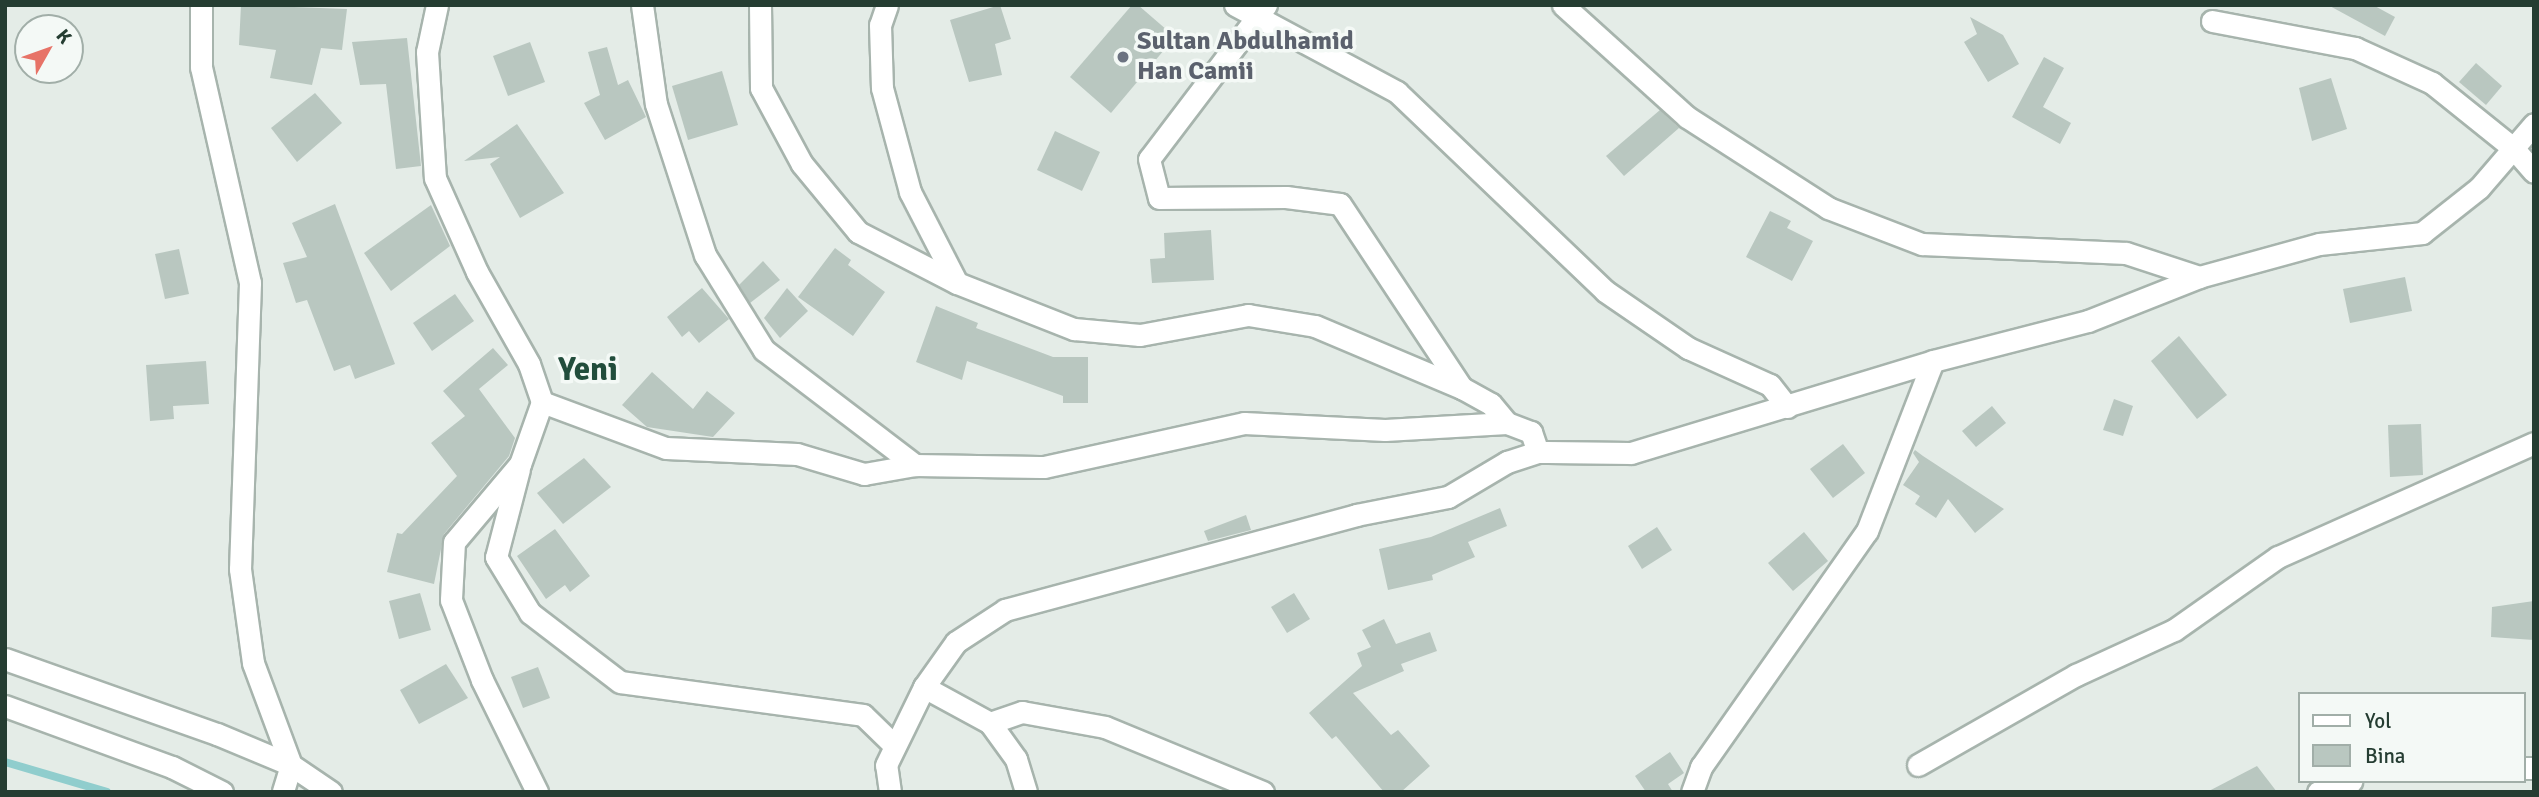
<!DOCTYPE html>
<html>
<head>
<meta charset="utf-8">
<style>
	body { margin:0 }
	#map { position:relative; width:2539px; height:797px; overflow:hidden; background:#e4ece7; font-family:Signika,sans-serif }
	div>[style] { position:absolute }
	.stream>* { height:8px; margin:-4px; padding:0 4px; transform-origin:4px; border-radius:4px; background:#90cdcd }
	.building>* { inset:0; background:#b9c7c0 }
	.roads { filter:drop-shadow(2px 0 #a7b4ad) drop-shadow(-2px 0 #a7b4ad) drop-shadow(0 2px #a7b4ad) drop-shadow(0 -2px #a7b4ad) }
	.minor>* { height:21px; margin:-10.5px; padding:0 10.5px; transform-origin:10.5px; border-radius:10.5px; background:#fff }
	.dots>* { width:19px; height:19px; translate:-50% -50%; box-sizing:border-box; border:4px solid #f4f9f6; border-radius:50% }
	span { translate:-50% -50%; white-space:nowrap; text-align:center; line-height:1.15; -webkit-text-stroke:7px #f4f9f6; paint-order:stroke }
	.worship-label { font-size:26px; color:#5b616d; font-weight:700 }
	.left { translate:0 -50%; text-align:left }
	.district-label { font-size:33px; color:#224d3c; font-weight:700 }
	.frame { position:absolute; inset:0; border:7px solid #253d32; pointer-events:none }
	.legend { position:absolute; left:2298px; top:692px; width:228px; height:91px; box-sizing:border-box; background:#f4f9f6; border:2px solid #a1aea8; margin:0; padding:9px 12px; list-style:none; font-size:21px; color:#253d32 }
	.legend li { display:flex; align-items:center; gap:14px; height:35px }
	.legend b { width:35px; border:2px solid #a1aea8 }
	.north { position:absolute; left:14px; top:14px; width:70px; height:70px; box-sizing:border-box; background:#f4f9f6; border:2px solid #a1aea8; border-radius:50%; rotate:50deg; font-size:19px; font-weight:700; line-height:28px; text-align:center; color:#253d32 }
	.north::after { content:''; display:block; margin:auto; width:24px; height:32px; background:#e77367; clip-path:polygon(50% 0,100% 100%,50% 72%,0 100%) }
</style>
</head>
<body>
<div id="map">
	<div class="stream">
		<div style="left:5px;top:762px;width:106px;rotate:16.4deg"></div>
	</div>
	<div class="building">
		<div style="clip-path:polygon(241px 5px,347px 9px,342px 50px,321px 48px,312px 85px,270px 78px,276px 50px,239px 45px)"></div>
		<div style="clip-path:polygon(1000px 5px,1011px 39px,995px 44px,1002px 75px,969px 82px,950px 20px)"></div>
		<div style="clip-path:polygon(1132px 5px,1138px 5px,1175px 37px,1111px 113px,1070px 77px)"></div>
		<div style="clip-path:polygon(2328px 5px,2373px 5px,2395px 17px,2385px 36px)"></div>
		<div style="clip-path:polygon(1970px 17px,2003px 35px,2019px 64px,1988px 82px,1964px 42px,1977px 34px)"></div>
		<div style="clip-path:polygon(407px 38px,421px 166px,396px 169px,386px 84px,360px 85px,352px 42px)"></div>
		<div style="clip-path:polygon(530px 42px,545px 82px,508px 96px,493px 56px)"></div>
		<div style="clip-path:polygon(607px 47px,618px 85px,628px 80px,646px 117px,605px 140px,584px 103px,600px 95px,588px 52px)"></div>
		<div style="clip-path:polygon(2044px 57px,2064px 68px,2043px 107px,2071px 123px,2060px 144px,2012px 117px)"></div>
		<div style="clip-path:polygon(2476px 63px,2502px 86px,2486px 105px,2459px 82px)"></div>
		<div style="clip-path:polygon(722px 71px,738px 125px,688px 140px,672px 86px)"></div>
		<div style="clip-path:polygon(2331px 78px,2347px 129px,2312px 141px,2299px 88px)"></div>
		<div style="clip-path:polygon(315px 93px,342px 123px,297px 162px,271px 128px)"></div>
		<div style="clip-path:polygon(1660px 110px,1679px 128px,1624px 176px,1606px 156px)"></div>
		<div style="clip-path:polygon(517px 124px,564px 193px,520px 218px,490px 164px,500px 157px,464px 161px)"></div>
		<div style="clip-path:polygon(1055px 131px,1100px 152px,1082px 191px,1037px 170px)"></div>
		<div style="clip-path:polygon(335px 204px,395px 364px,355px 379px,350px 365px,334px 371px,307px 300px,296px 303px,283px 263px,307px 257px,292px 223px)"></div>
		<div style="clip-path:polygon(431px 205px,450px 246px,391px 291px,364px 253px)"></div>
		<div style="clip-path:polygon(1770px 211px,1791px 221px,1787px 228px,1813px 241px,1792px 281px,1746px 257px)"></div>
		<div style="clip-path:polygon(1211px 230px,1214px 280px,1152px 283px,1150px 259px,1165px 258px,1164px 233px)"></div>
		<div style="clip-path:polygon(835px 248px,851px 260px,848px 265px,885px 292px,853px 336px,798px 297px)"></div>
		<div style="clip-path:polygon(179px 249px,189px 294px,165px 299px,155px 254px)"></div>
		<div style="clip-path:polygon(763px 261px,780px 280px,750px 303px,739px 285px)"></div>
		<div style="clip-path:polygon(2405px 277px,2412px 311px,2350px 323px,2343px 289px)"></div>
		<div style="clip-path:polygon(702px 288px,729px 319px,699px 343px,689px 331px,682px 337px,667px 317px)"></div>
		<div style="clip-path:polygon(787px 288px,808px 311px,780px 338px,764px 318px)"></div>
		<div style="clip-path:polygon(455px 294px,474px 321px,432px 351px,413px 323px)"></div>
		<div style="clip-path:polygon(936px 306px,978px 323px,976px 328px,1053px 357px,1088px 357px,1088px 403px,1063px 403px,1063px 396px,967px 361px,962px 380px,916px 362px)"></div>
		<div style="clip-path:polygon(2179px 336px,2227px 395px,2197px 419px,2151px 361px)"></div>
		<div style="clip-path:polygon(493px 348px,508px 365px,479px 389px,515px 438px,509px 456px,444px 534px,434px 584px,387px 572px,397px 533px,402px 534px,457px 476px,431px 443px,465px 416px,443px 391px)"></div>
		<div style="clip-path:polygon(206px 361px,209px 404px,173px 406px,174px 419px,150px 421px,146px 365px)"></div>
		<div style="clip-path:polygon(652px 372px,693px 409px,707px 391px,735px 413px,713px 437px,647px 427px,622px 405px)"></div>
		<div style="clip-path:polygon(2114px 399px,2133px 406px,2123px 436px,2103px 430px)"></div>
		<div style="clip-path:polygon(1992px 406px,2006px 423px,1976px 447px,1962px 431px)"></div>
		<div style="clip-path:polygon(2421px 424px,2423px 475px,2390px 477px,2388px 425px)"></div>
		<div style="clip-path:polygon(1843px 444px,1865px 473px,1833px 498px,1810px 469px)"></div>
		<div style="clip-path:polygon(1915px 450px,1923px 456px,2004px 509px,1975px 533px,1948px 499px,1936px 518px,1915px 504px,1920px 496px,1903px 485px,1919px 462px,1913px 453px)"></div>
		<div style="clip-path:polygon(584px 458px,611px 487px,563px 524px,537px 493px)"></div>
		<div style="clip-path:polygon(1500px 508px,1507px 526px,1468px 542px,1475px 557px,1432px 575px,1433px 580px,1388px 590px,1379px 549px,1431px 537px)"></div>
		<div style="clip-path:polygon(1246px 515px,1251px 530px,1208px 541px,1204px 531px)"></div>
		<div style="clip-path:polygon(1657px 527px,1672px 550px,1642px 569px,1628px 546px)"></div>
		<div style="clip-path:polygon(555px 529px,590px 576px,570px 592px,565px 585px,546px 599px,517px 556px)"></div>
		<div style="clip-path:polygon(1804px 532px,1828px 561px,1793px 591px,1768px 563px)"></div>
		<div style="clip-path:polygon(420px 593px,431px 630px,399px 639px,389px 601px)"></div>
		<div style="clip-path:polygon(1294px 593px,1310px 619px,1287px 633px,1271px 607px)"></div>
		<div style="clip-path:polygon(2534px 601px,2534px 640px,2491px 637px,2492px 607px)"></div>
		<div style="clip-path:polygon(1384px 619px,1396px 644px,1430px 632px,1437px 651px,1401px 664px,1404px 671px,1353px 693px,1391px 735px,1398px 730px,1430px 766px,1401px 792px,1384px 792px,1336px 736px,1332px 739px,1309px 713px,1362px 666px,1357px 653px,1371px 647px,1362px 630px)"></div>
		<div style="clip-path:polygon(446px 664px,468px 698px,419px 724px,400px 690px)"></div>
		<div style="clip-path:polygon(538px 667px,550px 698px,523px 708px,511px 677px)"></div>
		<div style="clip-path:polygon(1670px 752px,1684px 773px,1668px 784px,1673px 792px,1646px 792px,1635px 776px)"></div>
		<div style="clip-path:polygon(2257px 766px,2277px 792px,2207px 792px)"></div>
	</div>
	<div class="roads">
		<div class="minor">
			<div style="left:201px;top:5px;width:62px;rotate:90deg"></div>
			<div style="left:201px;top:67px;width:221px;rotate:77.2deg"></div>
			<div style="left:250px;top:283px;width:286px;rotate:92deg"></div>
			<div style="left:240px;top:569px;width:95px;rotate:82.1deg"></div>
			<div style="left:253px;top:663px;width:109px;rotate:69.6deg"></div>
			<div style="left:291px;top:765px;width:28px;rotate:107deg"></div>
			<div style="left:437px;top:5px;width:48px;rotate:102deg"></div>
			<div style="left:427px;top:52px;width:126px;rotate:86.4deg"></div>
			<div style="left:435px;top:178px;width:103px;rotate:65.9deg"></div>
			<div style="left:477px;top:272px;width:106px;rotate:60.5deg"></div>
			<div style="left:529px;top:364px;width:40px;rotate:71.1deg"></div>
			<div style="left:542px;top:402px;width:66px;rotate:109.5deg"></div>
			<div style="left:520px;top:464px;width:102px;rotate:130.2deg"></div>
			<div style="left:454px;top:542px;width:58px;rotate:93deg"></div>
			<div style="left:451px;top:600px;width:86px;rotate:68.8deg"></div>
			<div style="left:482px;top:680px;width:125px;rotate:63.8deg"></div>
			<div style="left:642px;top:5px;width:100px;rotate:82deg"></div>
			<div style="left:656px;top:104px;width:159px;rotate:72deg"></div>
			<div style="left:705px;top:255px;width:112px;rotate:58.2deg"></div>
			<div style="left:764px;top:350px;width:190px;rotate:37.3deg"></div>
			<div style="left:760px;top:5px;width:83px;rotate:89.3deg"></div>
			<div style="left:761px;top:88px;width:86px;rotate:61.7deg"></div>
			<div style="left:802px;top:164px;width:88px;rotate:50.5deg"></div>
			<div style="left:858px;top:232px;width:111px;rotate:27.3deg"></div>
			<div style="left:957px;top:283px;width:126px;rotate:21.5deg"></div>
			<div style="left:1074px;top:329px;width:66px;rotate:5.2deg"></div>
			<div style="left:1140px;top:335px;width:110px;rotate:-10.5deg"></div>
			<div style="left:1248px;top:315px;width:68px;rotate:9.3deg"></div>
			<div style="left:1315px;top:326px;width:160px;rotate:22.9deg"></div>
			<div style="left:1462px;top:388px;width:33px;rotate:29deg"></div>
			<div style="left:1491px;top:404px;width:25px;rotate:50deg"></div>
			<div style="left:887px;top:5px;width:21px;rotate:109deg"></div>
			<div style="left:880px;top:25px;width:63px;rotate:88.2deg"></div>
			<div style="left:882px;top:88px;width:108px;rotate:74.9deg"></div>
			<div style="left:910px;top:192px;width:102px;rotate:62.7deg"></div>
			<div style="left:1235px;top:5px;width:184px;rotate:28.2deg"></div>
			<div style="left:1397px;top:92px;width:288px;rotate:43.7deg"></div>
			<div style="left:1605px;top:291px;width:101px;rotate:34.5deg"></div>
			<div style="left:1688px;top:348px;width:90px;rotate:24.3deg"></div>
			<div style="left:1770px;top:385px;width:28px;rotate:52deg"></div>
			<div style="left:1266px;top:5px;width:193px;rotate:127.2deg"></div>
			<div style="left:1149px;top:159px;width:40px;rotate:75.6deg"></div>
			<div style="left:1159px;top:198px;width:127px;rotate:-0.5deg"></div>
			<div style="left:1286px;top:197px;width:54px;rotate:7.4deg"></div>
			<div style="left:1340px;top:204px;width:221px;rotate:56.5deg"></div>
			<div style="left:1563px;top:5px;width:167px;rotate:42.1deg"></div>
			<div style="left:1687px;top:117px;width:168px;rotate:32.8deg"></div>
			<div style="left:1828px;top:208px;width:101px;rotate:21deg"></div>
			<div style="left:1922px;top:244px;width:204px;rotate:2.5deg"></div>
			<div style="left:2126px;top:253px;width:77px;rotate:18.2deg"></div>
			<div style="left:2212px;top:21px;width:146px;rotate:10.7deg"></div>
			<div style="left:2355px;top:48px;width:85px;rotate:24.4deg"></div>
			<div style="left:2432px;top:83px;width:105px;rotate:38.8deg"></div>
			<div style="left:2514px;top:149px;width:30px;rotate:49deg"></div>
			<div style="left:542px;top:402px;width:132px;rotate:20.4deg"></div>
			<div style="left:666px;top:448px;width:131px;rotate:2.6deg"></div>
			<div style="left:797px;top:454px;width:70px;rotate:16.6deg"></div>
			<div style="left:864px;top:474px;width:52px;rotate:-10deg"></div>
			<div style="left:915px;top:465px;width:129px;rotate:0.9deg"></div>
			<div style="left:1044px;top:467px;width:205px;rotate:-12.4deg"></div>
			<div style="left:1244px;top:423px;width:141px;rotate:2.8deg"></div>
			<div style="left:1385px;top:430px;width:122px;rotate:-3.3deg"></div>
			<div style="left:1507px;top:423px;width:26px;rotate:21deg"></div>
			<div style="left:1531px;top:432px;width:21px;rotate:71deg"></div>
			<div style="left:1538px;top:452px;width:93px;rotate:0.6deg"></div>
			<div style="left:1631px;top:453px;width:316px;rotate:-16.9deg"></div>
			<div style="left:1933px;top:361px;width:160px;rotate:-14.5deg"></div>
			<div style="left:2088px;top:321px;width:119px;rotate:-21.6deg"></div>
			<div style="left:2199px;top:277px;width:124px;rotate:-15.4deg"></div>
			<div style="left:2319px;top:244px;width:104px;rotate:-6.1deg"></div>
			<div style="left:2422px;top:233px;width:73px;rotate:-38.3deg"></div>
			<div style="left:2479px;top:188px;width:84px;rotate:-49.3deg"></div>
			<div style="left:519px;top:469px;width:91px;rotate:104.6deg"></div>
			<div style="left:496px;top:557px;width:66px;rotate:58.7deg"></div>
			<div style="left:530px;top:613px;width:113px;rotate:37.5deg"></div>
			<div style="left:620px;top:682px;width:245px;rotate:7.7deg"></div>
			<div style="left:863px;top:715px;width:43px;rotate:44.1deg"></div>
			<div style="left:5px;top:659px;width:225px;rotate:19.5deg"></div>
			<div style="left:217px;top:734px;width:80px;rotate:22.7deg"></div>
			<div style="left:291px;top:765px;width:48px;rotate:34deg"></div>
			<div style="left:924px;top:687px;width:75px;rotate:28.6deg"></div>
			<div style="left:990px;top:723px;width:44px;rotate:54.2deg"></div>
			<div style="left:1016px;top:759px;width:34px;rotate:73deg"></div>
			<div style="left:5px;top:706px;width:178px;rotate:20.1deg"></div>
			<div style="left:172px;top:767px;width:56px;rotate:26.6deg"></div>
			<div style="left:990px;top:723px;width:34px;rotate:-19deg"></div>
			<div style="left:1022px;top:712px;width:84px;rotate:10.2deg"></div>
			<div style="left:1105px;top:727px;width:171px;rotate:22.4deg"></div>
			<div style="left:1918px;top:765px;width:182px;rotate:-29.7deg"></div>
			<div style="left:2076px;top:675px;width:108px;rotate:-24.7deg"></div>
			<div style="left:2174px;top:630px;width:127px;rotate:-35.1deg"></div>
			<div style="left:2278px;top:557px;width:280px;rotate:-24deg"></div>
			<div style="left:2523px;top:768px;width:11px"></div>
			<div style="left:890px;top:792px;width:27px;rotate:-98deg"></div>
			<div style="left:886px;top:765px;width:87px;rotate:-64deg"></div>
			<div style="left:924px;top:687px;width:55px;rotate:-54.6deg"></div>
			<div style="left:956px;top:642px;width:59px;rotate:-33.1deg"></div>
			<div style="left:1005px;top:610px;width:364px;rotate:-15.1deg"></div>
			<div style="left:1356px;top:515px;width:94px;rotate:-11.1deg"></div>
			<div style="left:1448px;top:497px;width:69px;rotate:-30.7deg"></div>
			<div style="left:1507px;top:462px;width:33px;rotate:-18deg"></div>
			<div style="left:1692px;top:792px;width:27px;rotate:-70deg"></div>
			<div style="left:1701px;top:767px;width:289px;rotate:-54.9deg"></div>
			<div style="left:1867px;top:531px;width:182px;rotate:-68.8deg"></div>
			<div style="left:2318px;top:792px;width:35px;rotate:-18deg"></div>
		</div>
	</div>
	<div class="dots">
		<div style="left:1123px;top:57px;background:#6b7280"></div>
	</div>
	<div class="worship-label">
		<span class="left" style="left:1137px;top:57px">Sultan Abdulhamid<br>Han Camii</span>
	</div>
	<div class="district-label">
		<span style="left:588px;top:370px">Yeni</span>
	</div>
	<div class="frame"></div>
	<ul class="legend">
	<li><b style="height:9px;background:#fff"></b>Yol</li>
	<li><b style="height:19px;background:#b9c7c0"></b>Bina</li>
	</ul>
	<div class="north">K</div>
</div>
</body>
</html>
